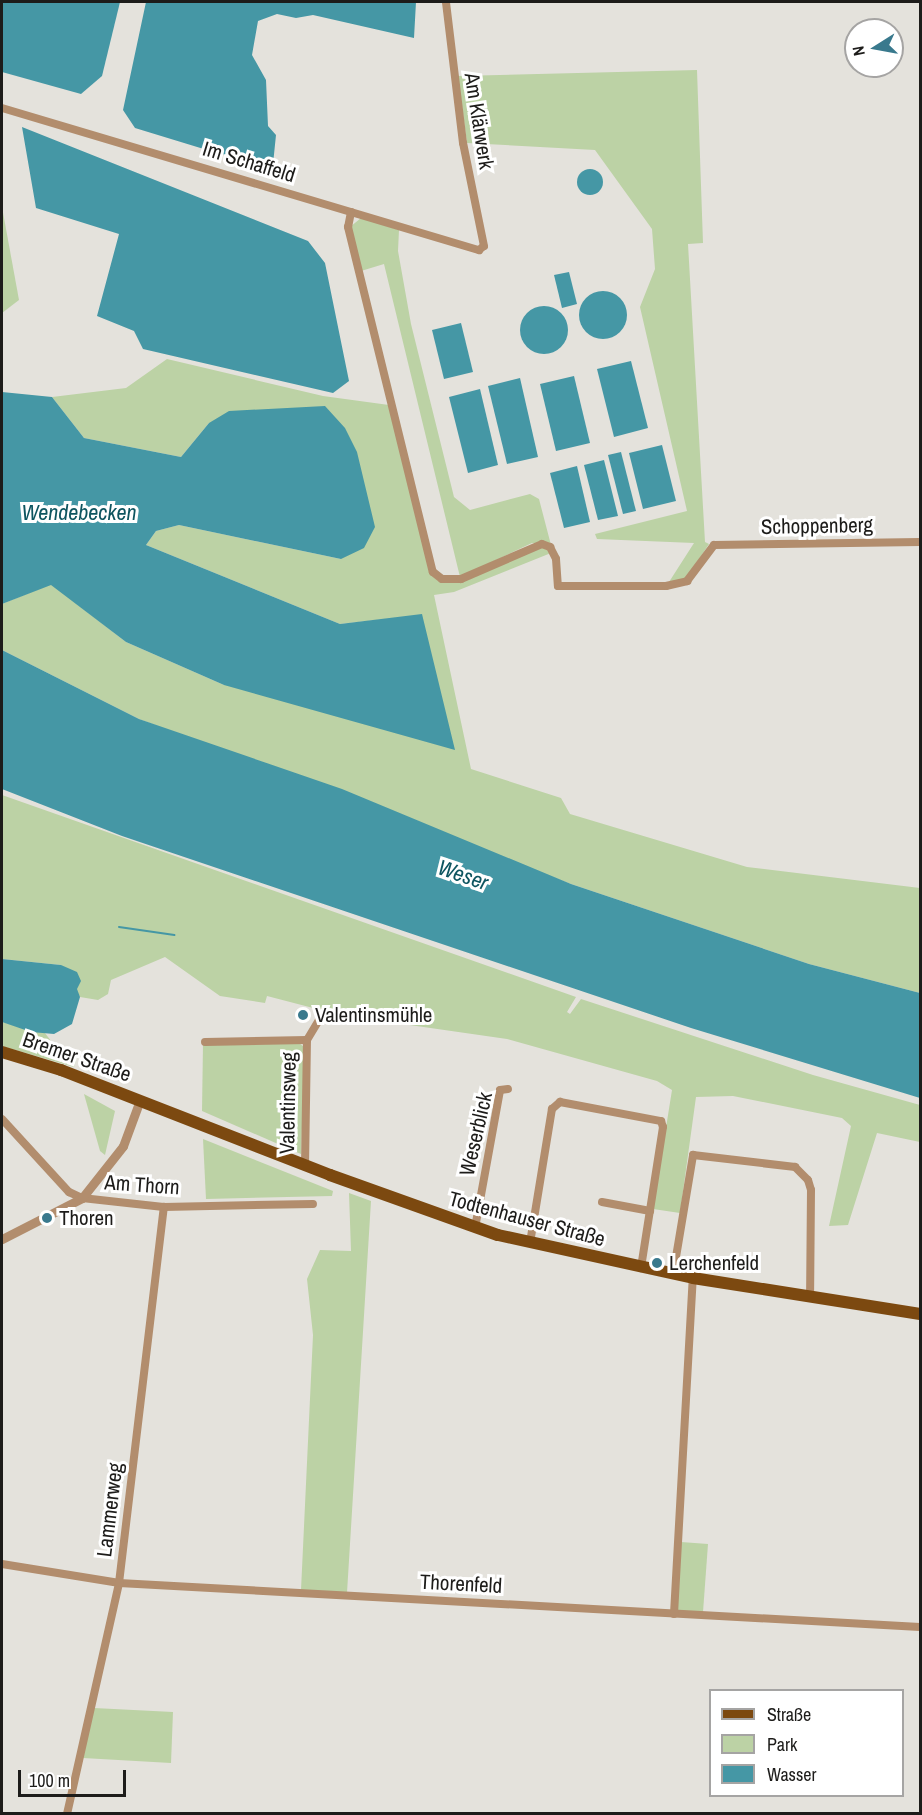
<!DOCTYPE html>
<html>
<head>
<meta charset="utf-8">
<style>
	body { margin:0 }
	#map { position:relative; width:922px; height:1815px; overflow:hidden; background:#e4e2dc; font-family:"Archivo Narrow",sans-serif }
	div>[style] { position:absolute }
	.green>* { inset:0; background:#bcd2a5 }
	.water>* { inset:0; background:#4597a5 }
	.round { border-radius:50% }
	.stream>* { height:2px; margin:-1px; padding:0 1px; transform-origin:1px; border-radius:1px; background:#4597a5 }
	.minor>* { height:8px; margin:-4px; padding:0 4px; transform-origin:4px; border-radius:4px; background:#b28d6d }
	.tertiary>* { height:9px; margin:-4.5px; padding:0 4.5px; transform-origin:4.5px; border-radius:4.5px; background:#b28d6d }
	.primary>* { height:12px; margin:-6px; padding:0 6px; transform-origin:6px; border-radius:6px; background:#7c4910 }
	.dots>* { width:16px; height:16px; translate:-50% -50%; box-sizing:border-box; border:3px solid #fff; border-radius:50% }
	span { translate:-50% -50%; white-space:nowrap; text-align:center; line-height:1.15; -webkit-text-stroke:6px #fff; paint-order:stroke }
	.street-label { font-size:21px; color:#1d1c1a }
	.poi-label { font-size:21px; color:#1d1c1a }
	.left { translate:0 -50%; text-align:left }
	.water-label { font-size:22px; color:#0e5560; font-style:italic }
	.frame { position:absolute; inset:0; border:3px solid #1d1c1a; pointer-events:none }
	.legend { position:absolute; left:709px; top:1689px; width:195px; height:108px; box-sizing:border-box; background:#fff; border:2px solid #a5a4a3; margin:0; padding:8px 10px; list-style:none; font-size:18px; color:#1d1c1a }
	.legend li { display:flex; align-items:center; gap:12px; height:30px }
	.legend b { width:30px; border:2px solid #a5a4a3 }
	.north { position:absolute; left:844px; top:18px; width:60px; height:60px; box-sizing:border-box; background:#fff; border:2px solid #a5a4a3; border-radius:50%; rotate:259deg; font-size:16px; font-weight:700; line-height:24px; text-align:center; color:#1d1c1a }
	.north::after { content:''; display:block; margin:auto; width:21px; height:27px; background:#39798d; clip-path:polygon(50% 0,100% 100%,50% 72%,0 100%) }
	.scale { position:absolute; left:18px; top:1770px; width:108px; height:27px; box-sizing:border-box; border:3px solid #1d1c1a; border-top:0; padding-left:8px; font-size:18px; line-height:21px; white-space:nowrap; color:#1d1c1a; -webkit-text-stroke:4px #fff; paint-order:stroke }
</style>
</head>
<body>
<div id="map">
	<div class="green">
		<div style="clip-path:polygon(697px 70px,703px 243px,688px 244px,705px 542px,709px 544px,685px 580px,669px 582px,694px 543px,597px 539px,595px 534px,687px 511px,640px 307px,655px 269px,652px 229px,595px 150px,467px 143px,458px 76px)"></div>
		<div style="clip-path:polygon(2px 207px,19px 300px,2px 313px)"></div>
		<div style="clip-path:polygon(361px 218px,399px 230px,398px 251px,411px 324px,454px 497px,470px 510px,530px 494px,539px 499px,551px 545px,532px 543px,460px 577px,384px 264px,361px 271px,350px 227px)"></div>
		<div style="clip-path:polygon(167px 359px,323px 396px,389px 405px,430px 574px,442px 582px,461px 581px,541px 546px,551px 553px,454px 592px,434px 595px,471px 769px,561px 798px,570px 814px,747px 867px,920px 888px,920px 993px,809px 964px,571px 884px,139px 719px,2px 650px,2px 604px,51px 584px,126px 642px,224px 685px,422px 615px,340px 624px,146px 545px,156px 531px,179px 525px,341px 559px,209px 423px,181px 457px,84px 438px,52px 397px,126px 388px)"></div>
		<div style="clip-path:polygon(2px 795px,576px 997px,567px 1012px,570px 1014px,581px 999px,813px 1075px,920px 1105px,920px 1142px,877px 1133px,848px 1225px,829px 1226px,851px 1126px,842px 1118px,733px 1096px,696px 1097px,680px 1213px,653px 1209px,672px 1090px,657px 1081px,507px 1039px,340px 1015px,267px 996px,265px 1003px,220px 996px,165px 957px,111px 980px,108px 994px,98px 1000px,80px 997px,61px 965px,2px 959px)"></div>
		<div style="clip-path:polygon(2px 1022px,45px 1033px,51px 1041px,77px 1057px,74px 1067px,2px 1046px)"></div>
		<div style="clip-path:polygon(298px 1042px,305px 1048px,301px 1154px,202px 1111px,203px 1044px)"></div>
		<div style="clip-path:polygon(84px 1094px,115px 1111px,105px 1155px,100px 1151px)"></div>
		<div style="clip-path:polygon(203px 1139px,333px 1191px,332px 1196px,206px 1199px)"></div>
		<div style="clip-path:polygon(349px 1193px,371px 1201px,347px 1593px,301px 1590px,313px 1335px,307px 1279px,320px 1250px,351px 1251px)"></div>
		<div style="clip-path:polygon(681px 1542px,708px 1544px,703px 1612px,677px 1611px)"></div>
		<div style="clip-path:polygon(94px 1708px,173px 1712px,171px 1763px,83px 1758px)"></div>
	</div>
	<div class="water">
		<div style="clip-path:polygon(2px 2px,120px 2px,102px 76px,81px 94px,2px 72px)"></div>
		<div style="clip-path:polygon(146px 2px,416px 2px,414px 38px,313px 15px,296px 18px,277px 14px,258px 21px,252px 55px,266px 80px,268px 126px,276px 135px,273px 164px,250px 163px,224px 155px,220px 149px,207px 150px,135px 128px,123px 110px)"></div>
		<div style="clip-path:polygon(22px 127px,308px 241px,325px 263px,349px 381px,333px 393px,143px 349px,134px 331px,97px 316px,119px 234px,36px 208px)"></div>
		<div class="round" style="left:577px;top:169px;width:26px;height:26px"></div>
		<div style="clip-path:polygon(569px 272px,577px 304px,562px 308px,554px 275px)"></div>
		<div class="round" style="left:579px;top:291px;width:48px;height:48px"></div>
		<div class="round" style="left:520px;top:306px;width:48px;height:48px"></div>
		<div style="clip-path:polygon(461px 323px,473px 372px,444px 379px,432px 330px)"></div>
		<div style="clip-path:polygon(631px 361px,648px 428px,614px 437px,597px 369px)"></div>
		<div style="clip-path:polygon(574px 376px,590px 443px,556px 451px,540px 384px)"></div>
		<div style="clip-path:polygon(520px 378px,538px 457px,507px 464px,488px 386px)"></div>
		<div style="clip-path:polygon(480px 389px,498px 465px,468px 473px,449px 397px)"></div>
		<div style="clip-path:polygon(2px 392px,52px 397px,84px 438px,181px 457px,209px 423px,229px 411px,325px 406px,345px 428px,357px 452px,375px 527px,364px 548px,341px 559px,179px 525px,156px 531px,146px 545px,340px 624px,422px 614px,455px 750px,224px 685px,126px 642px,51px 585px,2px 604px)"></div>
		<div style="clip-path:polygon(662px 445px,676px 501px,643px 509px,629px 453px)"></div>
		<div style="clip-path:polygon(621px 452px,636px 511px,623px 514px,608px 455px)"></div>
		<div style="clip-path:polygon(604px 460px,618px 516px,598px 520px,584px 465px)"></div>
		<div style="clip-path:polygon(577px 466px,590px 522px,564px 528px,550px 473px)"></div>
		<div style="clip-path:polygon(2px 650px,139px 719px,342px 789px,571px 884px,809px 964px,920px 993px,920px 1098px,691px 1028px,122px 836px,2px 789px)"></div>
		<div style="clip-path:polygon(2px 959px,61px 965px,77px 972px,81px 981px,77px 989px,80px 997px,72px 1024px,54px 1034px,31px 1032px,2px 1022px)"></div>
	</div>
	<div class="stream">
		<div style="left:119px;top:927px;width:56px;rotate:8.3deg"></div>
	</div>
	<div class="minor">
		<div style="left:2px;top:108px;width:498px;rotate:16.6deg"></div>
		<div style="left:479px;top:250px;width:6px;rotate:-39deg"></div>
		<div style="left:484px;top:246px;width:105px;rotate:-101.5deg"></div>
		<div style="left:463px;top:143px;width:142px;rotate:-96.9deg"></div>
		<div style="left:351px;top:212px;width:15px;rotate:101deg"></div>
		<div style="left:348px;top:227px;width:355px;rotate:76.2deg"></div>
		<div style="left:433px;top:572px;width:11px;rotate:38deg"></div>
		<div style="left:442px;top:579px;width:19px"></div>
		<div style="left:461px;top:579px;width:88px;rotate:-23.4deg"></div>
		<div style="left:542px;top:544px;width:9px;rotate:21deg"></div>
		<div style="left:550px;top:547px;width:13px;rotate:63deg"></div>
		<div style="left:556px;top:559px;width:27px;rotate:86deg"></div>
		<div style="left:558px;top:586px;width:108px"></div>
		<div style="left:666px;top:586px;width:22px;rotate:-13deg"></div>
		<div style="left:687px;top:581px;width:45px;rotate:-53.1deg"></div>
		<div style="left:714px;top:545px;width:206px;rotate:-0.8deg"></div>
		<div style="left:205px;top:1042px;width:102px;rotate:-1.1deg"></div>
		<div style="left:2px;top:1119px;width:99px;rotate:47.5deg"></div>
		<div style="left:69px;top:1192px;width:14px;rotate:25deg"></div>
		<div style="left:82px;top:1198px;width:82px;rotate:6.3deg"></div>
		<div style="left:164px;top:1207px;width:149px;rotate:-1.2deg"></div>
		<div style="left:305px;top:1166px;width:126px;rotate:-89.1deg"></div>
		<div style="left:307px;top:1040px;width:35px;rotate:-59deg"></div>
		<div style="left:602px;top:1202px;width:49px;rotate:10.6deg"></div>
		<div style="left:475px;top:1228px;width:140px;rotate:-79.7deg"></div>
		<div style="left:500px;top:1090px;width:8px;rotate:-7deg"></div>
		<div style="left:530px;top:1243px;width:136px;rotate:-80.7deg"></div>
		<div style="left:552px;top:1109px;width:11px;rotate:-41deg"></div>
		<div style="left:560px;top:1102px;width:103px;rotate:10.7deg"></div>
		<div style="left:661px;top:1121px;width:6px;rotate:72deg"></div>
		<div style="left:663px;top:1127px;width:143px;rotate:98.9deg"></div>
		<div style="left:673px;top:1275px;width:122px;rotate:-80.5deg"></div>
		<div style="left:693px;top:1155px;width:103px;rotate:6.7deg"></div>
		<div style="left:795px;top:1167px;width:18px;rotate:45deg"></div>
		<div style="left:808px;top:1180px;width:10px;rotate:73deg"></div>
		<div style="left:811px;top:1190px;width:107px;rotate:90.5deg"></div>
		<div style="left:2px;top:1564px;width:119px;rotate:9.2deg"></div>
		<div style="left:119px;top:1583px;width:802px;rotate:3.14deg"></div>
		<div style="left:674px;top:1614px;width:337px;rotate:-86.8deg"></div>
		<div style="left:67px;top:1814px;width:237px;rotate:-77.3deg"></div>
		<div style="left:119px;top:1583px;width:379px;rotate:-83.2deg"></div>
	</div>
	<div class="tertiary">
		<div style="left:2px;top:1239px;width:90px;rotate:-27.1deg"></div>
		<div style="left:82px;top:1198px;width:66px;rotate:-51.7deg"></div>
		<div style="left:123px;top:1146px;width:49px;rotate:-69.7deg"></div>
	</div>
	<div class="primary">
		<div style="left:2px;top:1052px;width:62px;rotate:17deg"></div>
		<div style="left:61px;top:1070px;width:289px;rotate:21.3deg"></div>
		<div style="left:330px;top:1175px;width:178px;rotate:19.7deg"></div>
		<div style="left:498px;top:1235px;width:200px;rotate:12.4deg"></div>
		<div style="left:693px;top:1278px;width:230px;rotate:9deg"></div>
	</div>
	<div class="dots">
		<div style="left:303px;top:1015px;background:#39798d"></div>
		<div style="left:47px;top:1218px;background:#39798d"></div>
		<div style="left:657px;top:1263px;background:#39798d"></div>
	</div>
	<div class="street-label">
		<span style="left:479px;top:121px;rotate:81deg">Am Klärwerk</span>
		<span style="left:249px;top:162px;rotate:17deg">Im Schaffeld</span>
		<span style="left:817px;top:526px;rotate:-1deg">Schoppenberg</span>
		<span style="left:77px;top:1057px;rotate:19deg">Bremer Straße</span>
		<span style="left:288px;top:1103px;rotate:-89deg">Valentinsweg</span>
		<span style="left:476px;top:1134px;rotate:-77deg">Weserblick</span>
		<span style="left:142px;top:1185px;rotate:4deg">Am Thorn</span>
		<span style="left:527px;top:1219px;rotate:15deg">Todtenhauser Straße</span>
		<span style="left:110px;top:1510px;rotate:-83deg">Lammerweg</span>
		<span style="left:461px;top:1584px;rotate:3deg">Thorenfeld</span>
	</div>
	<div class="poi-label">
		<span class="left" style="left:315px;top:1015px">Valentinsmühle</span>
		<span class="left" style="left:59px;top:1218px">Thoren</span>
		<span class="left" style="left:669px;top:1263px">Lerchenfeld</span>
	</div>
	<div class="water-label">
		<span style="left:79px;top:513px">Wendebecken</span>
		<span style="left:463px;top:875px;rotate:19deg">Weser</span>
	</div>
	<div class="frame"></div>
	<ul class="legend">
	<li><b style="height:8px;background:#7c4910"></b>Straße</li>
	<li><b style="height:16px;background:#bcd2a5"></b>Park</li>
	<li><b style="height:16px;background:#4597a5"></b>Wasser</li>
	</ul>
	<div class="north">N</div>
	<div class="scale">100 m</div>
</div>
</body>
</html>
